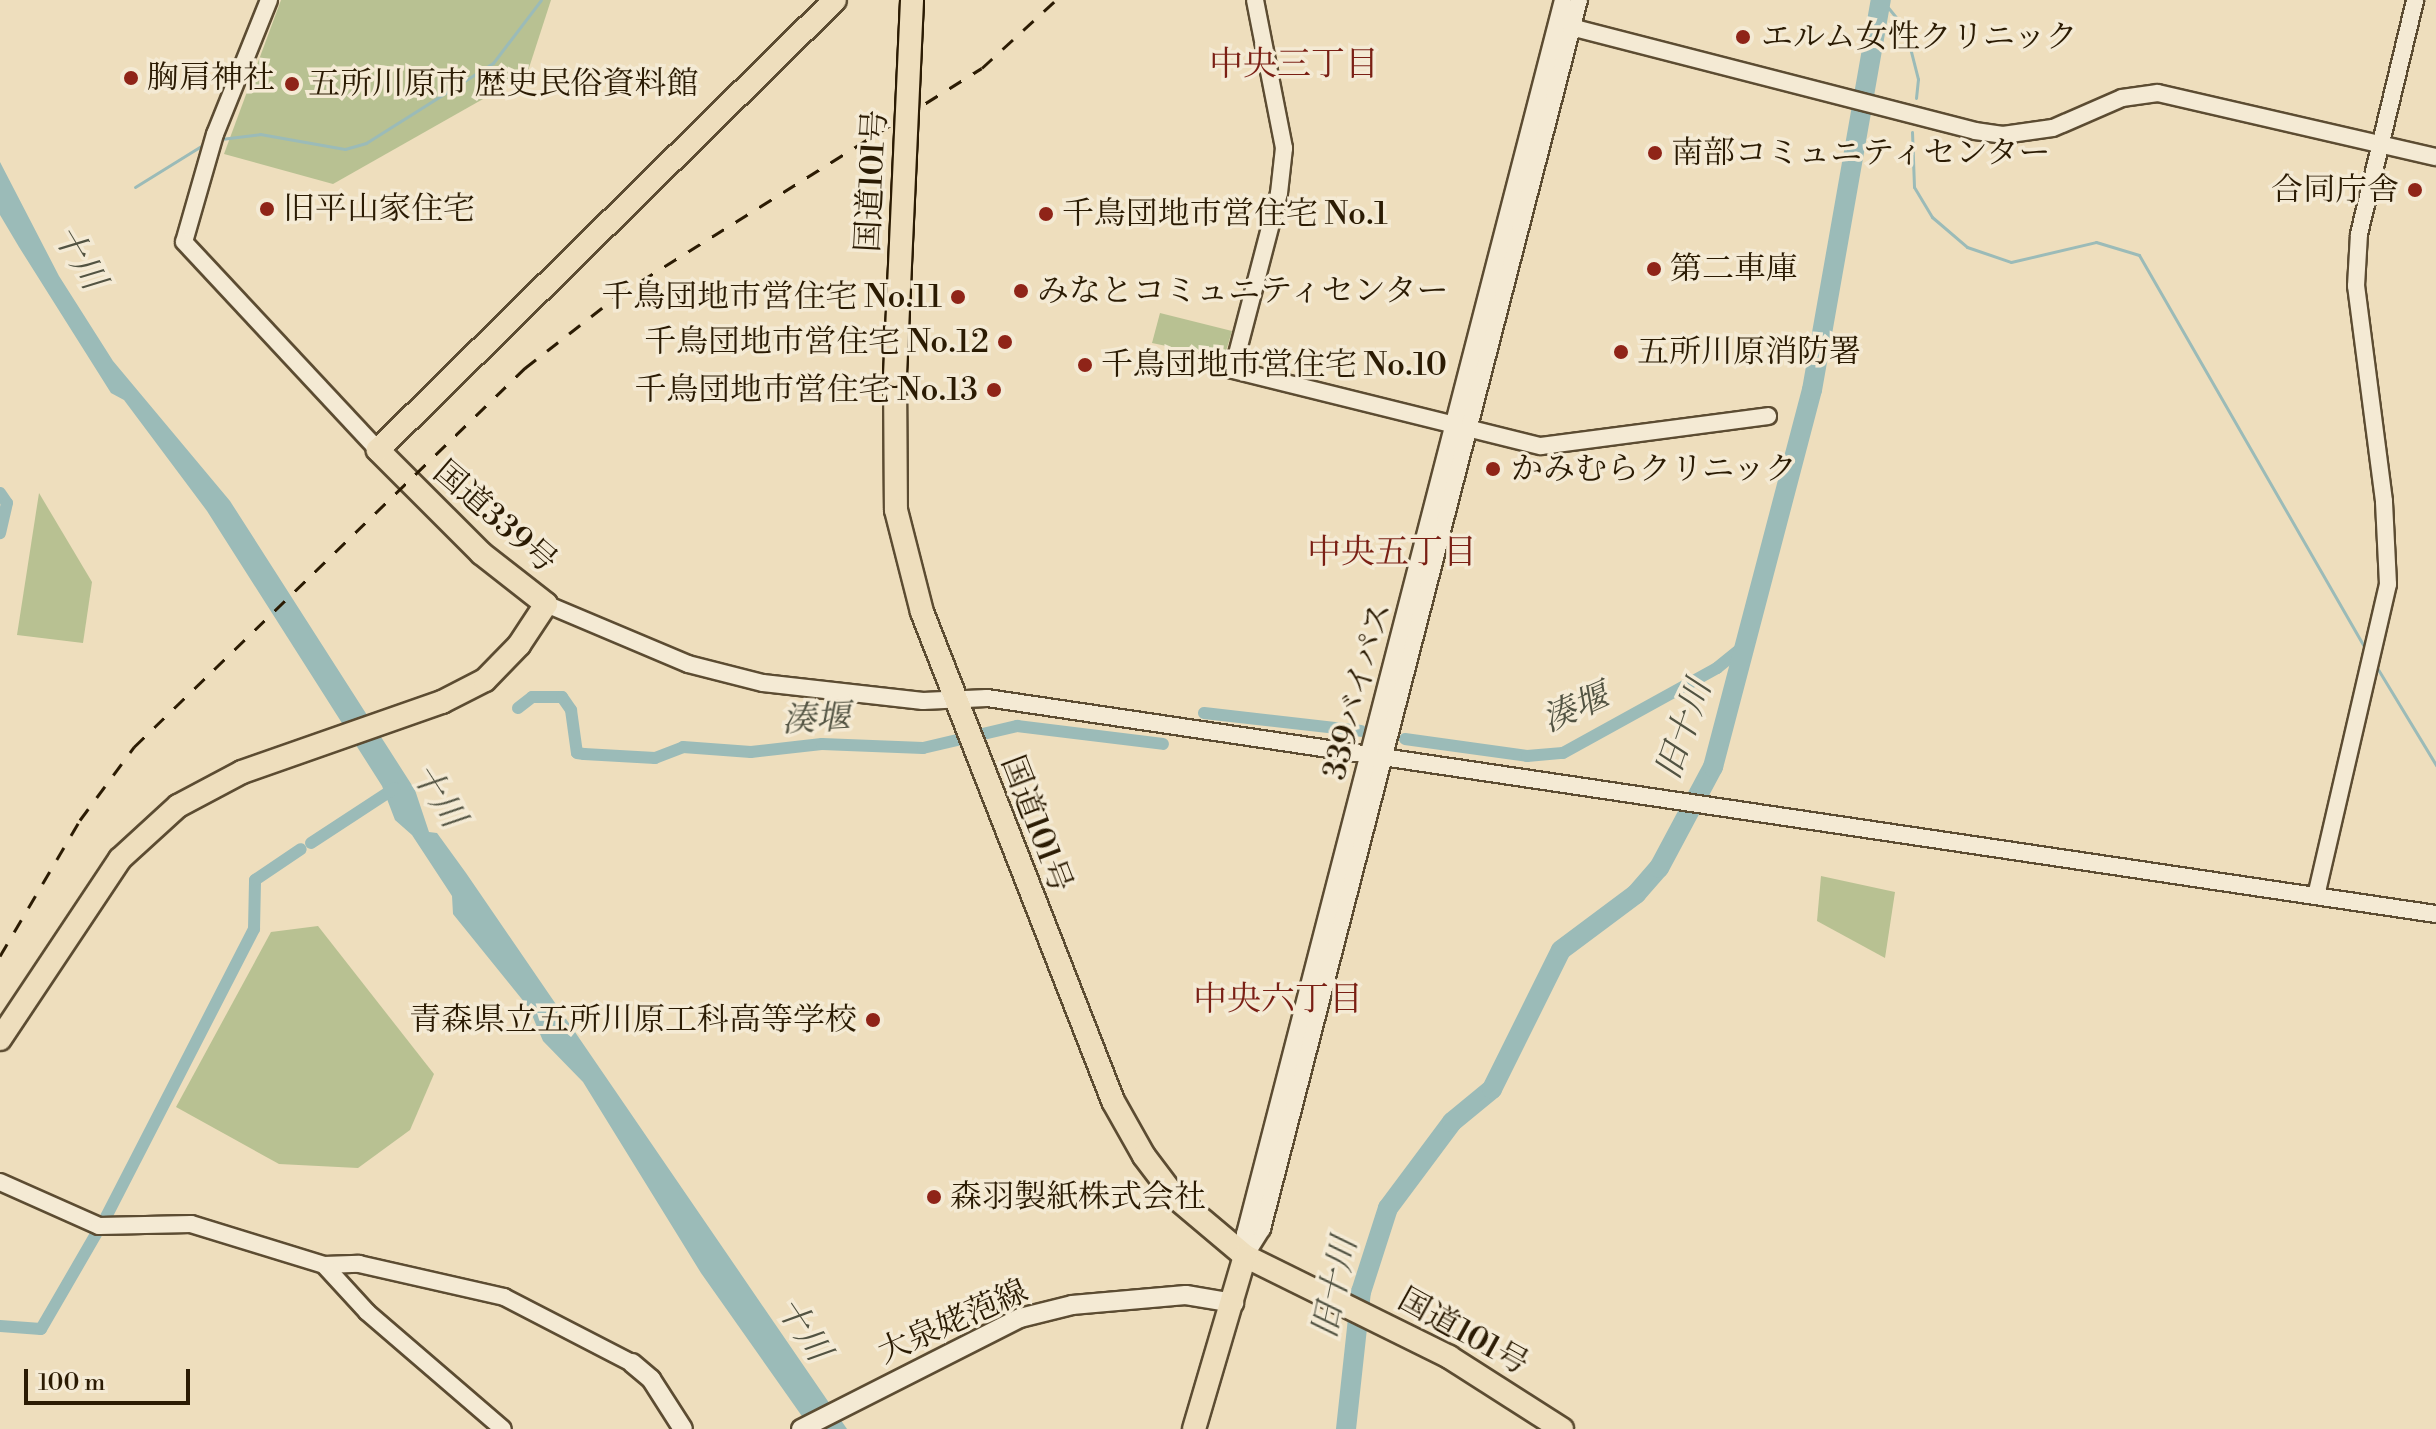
<!DOCTYPE html>
<html>
<head>
<meta charset="utf-8">
<style>
	body { margin:0 }
	#map { position:relative; width:2436px; height:1429px; overflow:hidden; background:#eedebd; font-family:"Libre Bodoni","Noto Serif JP",serif }
	div>[style] { position:absolute }
	.green>* { inset:0; background:#b8c192 }
	.water>* { inset:0; background:#9bbbb8 }
	.stream>* { height:3px; margin:-1.5px; padding:0 1.5px; transform-origin:1.5px; border-radius:1.5px; background:#9bbbb8 }
	.canal>* { height:12px; margin:-6px; padding:0 6px; transform-origin:6px; border-radius:6px; background:#9bbbb8 }
	.river>* { height:20px; margin:-10px; padding:0 10px; transform-origin:10px; border-radius:10px; background:#9bbbb8 }
	.roads { filter:drop-shadow(2px 0 #5c4c32) drop-shadow(-2px 0 #5c4c32) drop-shadow(0 2px #5c4c32) drop-shadow(0 -2px #5c4c32) }
	.tertiary>* { height:16px; margin:-8px; padding:0 8px; transform-origin:8px; border-radius:8px; background:#f4ead4 }
	.secondary>* { height:18px; margin:-9px; padding:0 9px; transform-origin:9px; border-radius:9px; background:#f4ead4 }
	.trunk>* { height:22px; margin:-11px; padding:0 11px; transform-origin:11px; border-radius:11px; background:#eedebd }
	.rail>* { height:3px; margin-top:-1.5px; transform-origin:0; background:repeating-linear-gradient(90deg,#2b1b03 0 14px,transparent 0 28px) }
	.bridges { filter:drop-shadow(2px 0 #2b1b03) drop-shadow(-2px 0 #2b1b03) drop-shadow(0 2px #2b1b03) drop-shadow(0 -2px #2b1b03) }
	.trunk-bridge>* { height:22px; margin:-11px; padding:0 11px; transform-origin:11px; border-radius:11px; background:#eedebd }
	.dots>* { width:22px; height:22px; translate:-50% -50%; box-sizing:border-box; border:4px solid #f4ead4; border-radius:50% }
	span { translate:-50% -50%; white-space:nowrap; text-align:center; line-height:1.15; -webkit-text-stroke:7px #f4ead4; paint-order:stroke }
	.poi-label { font-size:32px; color:#2b1b03 }
	.left { translate:0 -50%; text-align:left }
	.right { translate:-100% -50%; text-align:right }
	.street-label { font-size:32px; color:#2b1b03 }
	.neighbourhood-label { font-size:34px; color:#7a1f14 }
	.water-label { font-size:34px; color:#525342; font-style:italic }
	.scale { position:absolute; left:24px; top:1369px; width:166px; height:36px; box-sizing:border-box; border:4px solid #2b1b03; border-top:0; padding-left:10px; font-size:24px; line-height:28px; white-space:nowrap; color:#2b1b03; -webkit-text-stroke:6px #f4ead4; paint-order:stroke }
</style>
</head>
<body>
<div id="map">
	<div class="green">
		<div style="clip-path:polygon(281px 0,551px 0,527px 74px,333px 184px,224px 154px)"></div>
		<div style="clip-path:polygon(1160px 313px,1232px 331px,1224px 358px,1152px 343px)"></div>
		<div style="clip-path:polygon(39px 493px,92px 582px,83px 643px,17px 635px)"></div>
		<div style="clip-path:polygon(1821px 876px,1895px 892px,1885px 958px,1817px 921px)"></div>
		<div style="clip-path:polygon(318px 926px,434px 1074px,410px 1130px,358px 1168px,279px 1164px,176px 1107px,271px 932px)"></div>
	</div>
	<div class="water">
		<div style="clip-path:polygon(0 162px,59px 276px,113px 361px,230px 501px,415px 790px,429px 832px,437px 833px,466px 873px,847px 1429px,811px 1429px,701px 1273px,583px 1082px,543px 1041px,529px 1008px,453px 914px,452px 896px,412px 835px,395px 820px,382px 786px,207px 511px,124px 400px,111px 393px,19px 247px,0 215px)"></div>
	</div>
	<div class="stream">
		<div style="left:1882px;top:0;width:36px;rotate:51deg"></div>
		<div style="left:1905px;top:28px;width:53px;rotate:75.7deg"></div>
		<div style="left:1918px;top:79px;width:19px;rotate:96deg"></div>
		<div style="left:1912px;top:132px;width:55px;rotate:87.9deg"></div>
		<div style="left:1914px;top:187px;width:35px;rotate:59deg"></div>
		<div style="left:1932px;top:217px;width:46px;rotate:40.6deg"></div>
		<div style="left:1967px;top:247px;width:46px;rotate:18.8deg"></div>
		<div style="left:2011px;top:262px;width:87px;rotate:-13.2deg"></div>
		<div style="left:2096px;top:242px;width:45px;rotate:16.8deg"></div>
		<div style="left:2139px;top:255px;width:455px;rotate:60.1deg"></div>
		<div style="left:221px;top:139px;width:39px;rotate:-7deg"></div>
		<div style="left:260px;top:134px;width:86px;rotate:10deg"></div>
		<div style="left:345px;top:149px;width:22px;rotate:-16deg"></div>
		<div style="left:366px;top:143px;width:150px;rotate:-32.2deg"></div>
		<div style="left:493px;top:63px;width:79px;rotate:-52.7deg"></div>
		<div style="left:135px;top:187px;width:84px;rotate:-31.8deg"></div>
		<div style="left:2376px;top:666px;width:116px;rotate:58.8deg"></div>
	</div>
	<div class="canal">
		<div style="left:0;top:493px;width:12px;rotate:55deg"></div>
		<div style="left:7px;top:503px;width:31px;rotate:103deg"></div>
		<div style="left:518px;top:708px;width:18px;rotate:-38deg"></div>
		<div style="left:532px;top:697px;width:30px"></div>
		<div style="left:562px;top:697px;width:16px;rotate:55deg"></div>
		<div style="left:571px;top:710px;width:43px;rotate:82.1deg"></div>
		<div style="left:577px;top:753px;width:7px;rotate:8deg"></div>
		<div style="left:584px;top:754px;width:71px;rotate:3.2deg"></div>
		<div style="left:655px;top:758px;width:30px;rotate:-21deg"></div>
		<div style="left:683px;top:747px;width:68px;rotate:4.2deg"></div>
		<div style="left:751px;top:752px;width:71px;rotate:-6.4deg"></div>
		<div style="left:822px;top:744px;width:101px;rotate:2.3deg"></div>
		<div style="left:923px;top:748px;width:97px;rotate:-13.2deg"></div>
		<div style="left:1017px;top:726px;width:147px;rotate:7deg"></div>
		<div style="left:1204px;top:713px;width:158px;rotate:6.5deg"></div>
		<div style="left:1405px;top:739px;width:123px;rotate:7.9deg"></div>
		<div style="left:1527px;top:756px;width:36px;rotate:-5deg"></div>
		<div style="left:1563px;top:753px;width:176px;rotate:-28.9deg"></div>
		<div style="left:1717px;top:668px;width:41px;rotate:-39.1deg"></div>
		<div style="left:311px;top:843px;width:100px;rotate:-33.2deg"></div>
		<div style="left:106px;top:1217px;width:324px;rotate:-62.8deg"></div>
		<div style="left:254px;top:929px;width:49px;rotate:-88.8deg"></div>
		<div style="left:255px;top:880px;width:55px;rotate:-34deg"></div>
		<div style="left:0;top:1326px;width:41px;rotate:4.2deg"></div>
		<div style="left:41px;top:1329px;width:110px;rotate:-59.9deg"></div>
	</div>
	<div class="river">
		<div style="left:1346px;top:1429px;width:138px;rotate:-83.8deg"></div>
		<div style="left:1361px;top:1292px;width:88px;rotate:-72.2deg"></div>
		<div style="left:1388px;top:1208px;width:107px;rotate:-53.3deg"></div>
		<div style="left:1452px;top:1122px;width:52px;rotate:-39.5deg"></div>
		<div style="left:1492px;top:1089px;width:155px;rotate:-63.6deg"></div>
		<div style="left:1561px;top:950px;width:94px;rotate:-36.7deg"></div>
		<div style="left:1636px;top:894px;width:35px;rotate:-49deg"></div>
		<div style="left:1659px;top:868px;width:115px;rotate:-61.9deg"></div>
		<div style="left:1713px;top:767px;width:390px;rotate:-75.3deg"></div>
		<div style="left:1812px;top:390px;width:396px;rotate:-80deg"></div>
	</div>
	<div class="roads">
		<div class="tertiary">
			<div style="left:269px;top:0;width:144px;rotate:111.9deg"></div>
			<div style="left:215px;top:134px;width:112px;rotate:106deg"></div>
			<div style="left:184px;top:242px;width:284px;rotate:47deg"></div>
			<div style="left:1255px;top:0;width:151px;rotate:78.9deg"></div>
			<div style="left:1284px;top:148px;width:45px;rotate:96.3deg"></div>
			<div style="left:1279px;top:193px;width:183px;rotate:104.6deg"></div>
			<div style="left:1233px;top:370px;width:317px;rotate:13.9deg"></div>
			<div style="left:1541px;top:446px;width:229px;rotate:-7.5deg"></div>
			<div style="left:1563px;top:25px;width:425px;rotate:14.4deg"></div>
			<div style="left:1975px;top:131px;width:28px;rotate:8deg"></div>
			<div style="left:2003px;top:135px;width:50px;rotate:-8deg"></div>
			<div style="left:2053px;top:128px;width:75px;rotate:-23.5deg"></div>
			<div style="left:2122px;top:98px;width:36px;rotate:-8deg"></div>
			<div style="left:2158px;top:93px;width:285px;rotate:13deg"></div>
			<div style="left:546px;top:604px;width:154px;rotate:22.9deg"></div>
			<div style="left:688px;top:664px;width:77px;rotate:14.2deg"></div>
			<div style="left:763px;top:683px;width:161px;rotate:6.4deg"></div>
			<div style="left:923px;top:701px;width:64px;rotate:-2.7deg"></div>
			<div style="left:987px;top:698px;width:1465px;rotate:8.48deg"></div>
			<div style="left:2316px;top:896px;width:320px;rotate:-77deg"></div>
			<div style="left:2388px;top:584px;width:83px;rotate:-92.8deg"></div>
			<div style="left:2384px;top:501px;width:217px;rotate:-97.4deg"></div>
			<div style="left:2356px;top:286px;width:52px;rotate:-86.7deg"></div>
			<div style="left:2359px;top:234px;width:241px;rotate:-76.5deg"></div>
			<div style="left:0;top:1182px;width:108px;rotate:24deg"></div>
			<div style="left:99px;top:1226px;width:92px;rotate:-1.2deg"></div>
			<div style="left:191px;top:1224px;width:139px;rotate:17.1deg"></div>
			<div style="left:324px;top:1265px;width:35px;rotate:-2deg"></div>
			<div style="left:359px;top:1264px;width:149px;rotate:12.8deg"></div>
			<div style="left:504px;top:1297px;width:144px;rotate:27.3deg"></div>
			<div style="left:1245px;top:1256px;width:32px;rotate:-58deg"></div>
			<div style="left:1262px;top:1229px;width:1269px;rotate:-75.54deg"></div>
			<div style="left:1245px;top:1256px;width:22px;rotate:-90deg"></div>
			<div style="left:1245px;top:1234px;width:1274px;rotate:-75.55deg"></div>
			<div style="left:324px;top:1265px;width:64px;rotate:47.5deg"></div>
			<div style="left:367px;top:1312px;width:179px;rotate:40.7deg"></div>
		</div>
		<div class="secondary">
			<div style="left:632px;top:1363px;width:25px;rotate:40deg"></div>
			<div style="left:651px;top:1379px;width:59px;rotate:57.4deg"></div>
			<div style="left:801px;top:1429px;width:246px;rotate:-26.9deg"></div>
			<div style="left:1020px;top:1318px;width:54px;rotate:-14deg"></div>
			<div style="left:1072px;top:1305px;width:114px;rotate:-5deg"></div>
			<div style="left:1186px;top:1295px;width:49px;rotate:9.5deg"></div>
		</div>
		<div class="trunk">
			<div style="left:895px;top:375px;width:135px;rotate:89.6deg"></div>
			<div style="left:896px;top:510px;width:105px;rotate:75.7deg"></div>
			<div style="left:922px;top:612px;width:525px;rotate:68.66deg"></div>
			<div style="left:1113px;top:1101px;width:63px;rotate:60.6deg"></div>
			<div style="left:1144px;top:1156px;width:51px;rotate:52.9deg"></div>
			<div style="left:1175px;top:1197px;width:92px;rotate:40.1deg"></div>
			<div style="left:1245px;top:1256px;width:228px;rotate:26.3deg"></div>
			<div style="left:1449px;top:1357px;width:134px;rotate:32.5deg"></div>
			<div style="left:0;top:1039px;width:216px;rotate:-56.3deg"></div>
			<div style="left:120px;top:859px;width:79px;rotate:-42.4deg"></div>
			<div style="left:178px;top:806px;width:72px;rotate:-28deg"></div>
			<div style="left:242px;top:772px;width:212px;rotate:-19.3deg"></div>
			<div style="left:442px;top:702px;width:48px;rotate:-27.1deg"></div>
			<div style="left:485px;top:680px;width:49px;rotate:-45.8deg"></div>
			<div style="left:519px;top:645px;width:49px;rotate:-56.6deg"></div>
			<div style="left:546px;top:604px;width:83px;rotate:-141.9deg"></div>
			<div style="left:481px;top:553px;width:146px;rotate:-135deg"></div>
			<div style="left:378px;top:450px;width:641px;rotate:-44.56deg"></div>
			<div style="left:1194px;top:1429px;width:180px;rotate:-73.6deg"></div>
		</div>
	</div>
	<div class="rail">
		<div style="left:0;top:956px;width:158px;rotate:-59.5deg"></div>
		<div style="left:80px;top:820px;width:91px;rotate:-53.5deg"></div>
		<div style="left:134px;top:747px;width:545px;rotate:-44.11deg"></div>
		<div style="left:525px;top:368px;width:117px;rotate:-38deg"></div>
		<div style="left:617px;top:296px;width:430px;rotate:-32deg"></div>
		<div style="left:982px;top:68px;width:100px;rotate:-42.6deg"></div>
	</div>
	<div class="bridges">
		<div class="trunk-bridge">
			<div style="left:895px;top:375px;width:375px;rotate:-87.4deg"></div>
		</div>
	</div>
	<div class="dots">
		<div style="left:1743px;top:37px;background:#8f2418"></div>
		<div style="left:131px;top:78px;background:#8f2418"></div>
		<div style="left:292px;top:84px;background:#8f2418"></div>
		<div style="left:1655px;top:153px;background:#8f2418"></div>
		<div style="left:2415px;top:190px;background:#8f2418"></div>
		<div style="left:267px;top:209px;background:#8f2418"></div>
		<div style="left:1046px;top:214px;background:#8f2418"></div>
		<div style="left:1654px;top:269px;background:#8f2418"></div>
		<div style="left:1021px;top:291px;background:#8f2418"></div>
		<div style="left:958px;top:297px;background:#8f2418"></div>
		<div style="left:1005px;top:342px;background:#8f2418"></div>
		<div style="left:1621px;top:352px;background:#8f2418"></div>
		<div style="left:1085px;top:365px;background:#8f2418"></div>
		<div style="left:994px;top:390px;background:#8f2418"></div>
		<div style="left:1493px;top:469px;background:#8f2418"></div>
		<div style="left:873px;top:1020px;background:#8f2418"></div>
		<div style="left:934px;top:1197px;background:#8f2418"></div>
	</div>
	<div class="poi-label">
		<span class="left" style="left:1761px;top:37px">エルム女性クリニック</span>
		<span class="left" style="left:147px;top:78px">胸肩神社</span>
		<span class="left" style="left:308px;top:84px">五所川原市 歴史民俗資料館</span>
		<span class="left" style="left:1671px;top:153px">南部コミュニティセンター</span>
		<span class="right" style="left:2399px;top:190px">合同庁舎</span>
		<span class="left" style="left:283px;top:209px">旧平山家住宅</span>
		<span class="left" style="left:1062px;top:214px">千鳥団地市営住宅 No.1</span>
		<span class="left" style="left:1670px;top:269px">第二車庫</span>
		<span class="left" style="left:1037px;top:291px">みなとコミュニティセンター</span>
		<span class="right" style="left:942px;top:297px">千鳥団地市営住宅 No.11</span>
		<span class="right" style="left:989px;top:342px">千鳥団地市営住宅 No.12</span>
		<span class="left" style="left:1637px;top:352px">五所川原消防署</span>
		<span class="left" style="left:1101px;top:365px">千鳥団地市営住宅 No.10</span>
		<span class="right" style="left:978px;top:390px">千鳥団地市営住宅 No.13</span>
		<span class="left" style="left:1511px;top:469px">かみむらクリニック</span>
		<span class="right" style="left:857px;top:1020px">青森県立五所川原工科高等学校</span>
		<span class="left" style="left:950px;top:1197px">森羽製紙株式会社</span>
	</div>
	<div class="street-label">
		<span style="left:872px;top:181px;rotate:-87deg">国道101号</span>
		<span style="left:495px;top:517px;rotate:41deg">国道339号</span>
		<span style="left:1358px;top:691px;rotate:-75deg">339バイパス</span>
		<span style="left:1036px;top:824px;rotate:69deg">国道101号</span>
		<span style="left:953px;top:1322px;rotate:-24deg">大泉姥萢線</span>
		<span style="left:1463px;top:1332px;rotate:29deg">国道101号</span>
	</div>
	<div class="neighbourhood-label">
		<span style="left:1294px;top:66px">中央三丁目</span>
		<span style="left:1392px;top:554px">中央五丁目</span>
		<span style="left:1278px;top:1001px">中央六丁目</span>
	</div>
	<div class="water-label">
		<span style="left:78px;top:258px;rotate:59deg">十川</span>
		<span style="left:1576px;top:709px;rotate:-24deg">湊堰</span>
		<span style="left:816px;top:720px;rotate:-3deg">湊堰</span>
		<span style="left:1685px;top:730px;rotate:-71deg">旧十川</span>
		<span style="left:437px;top:796px;rotate:57deg">十川</span>
		<span style="left:1336px;top:1288px;rotate:-78deg">旧十川</span>
		<span style="left:802px;top:1330px;rotate:56deg">十川</span>
	</div>
	<div class="scale">100 m</div>
</div>
</body>
</html>
